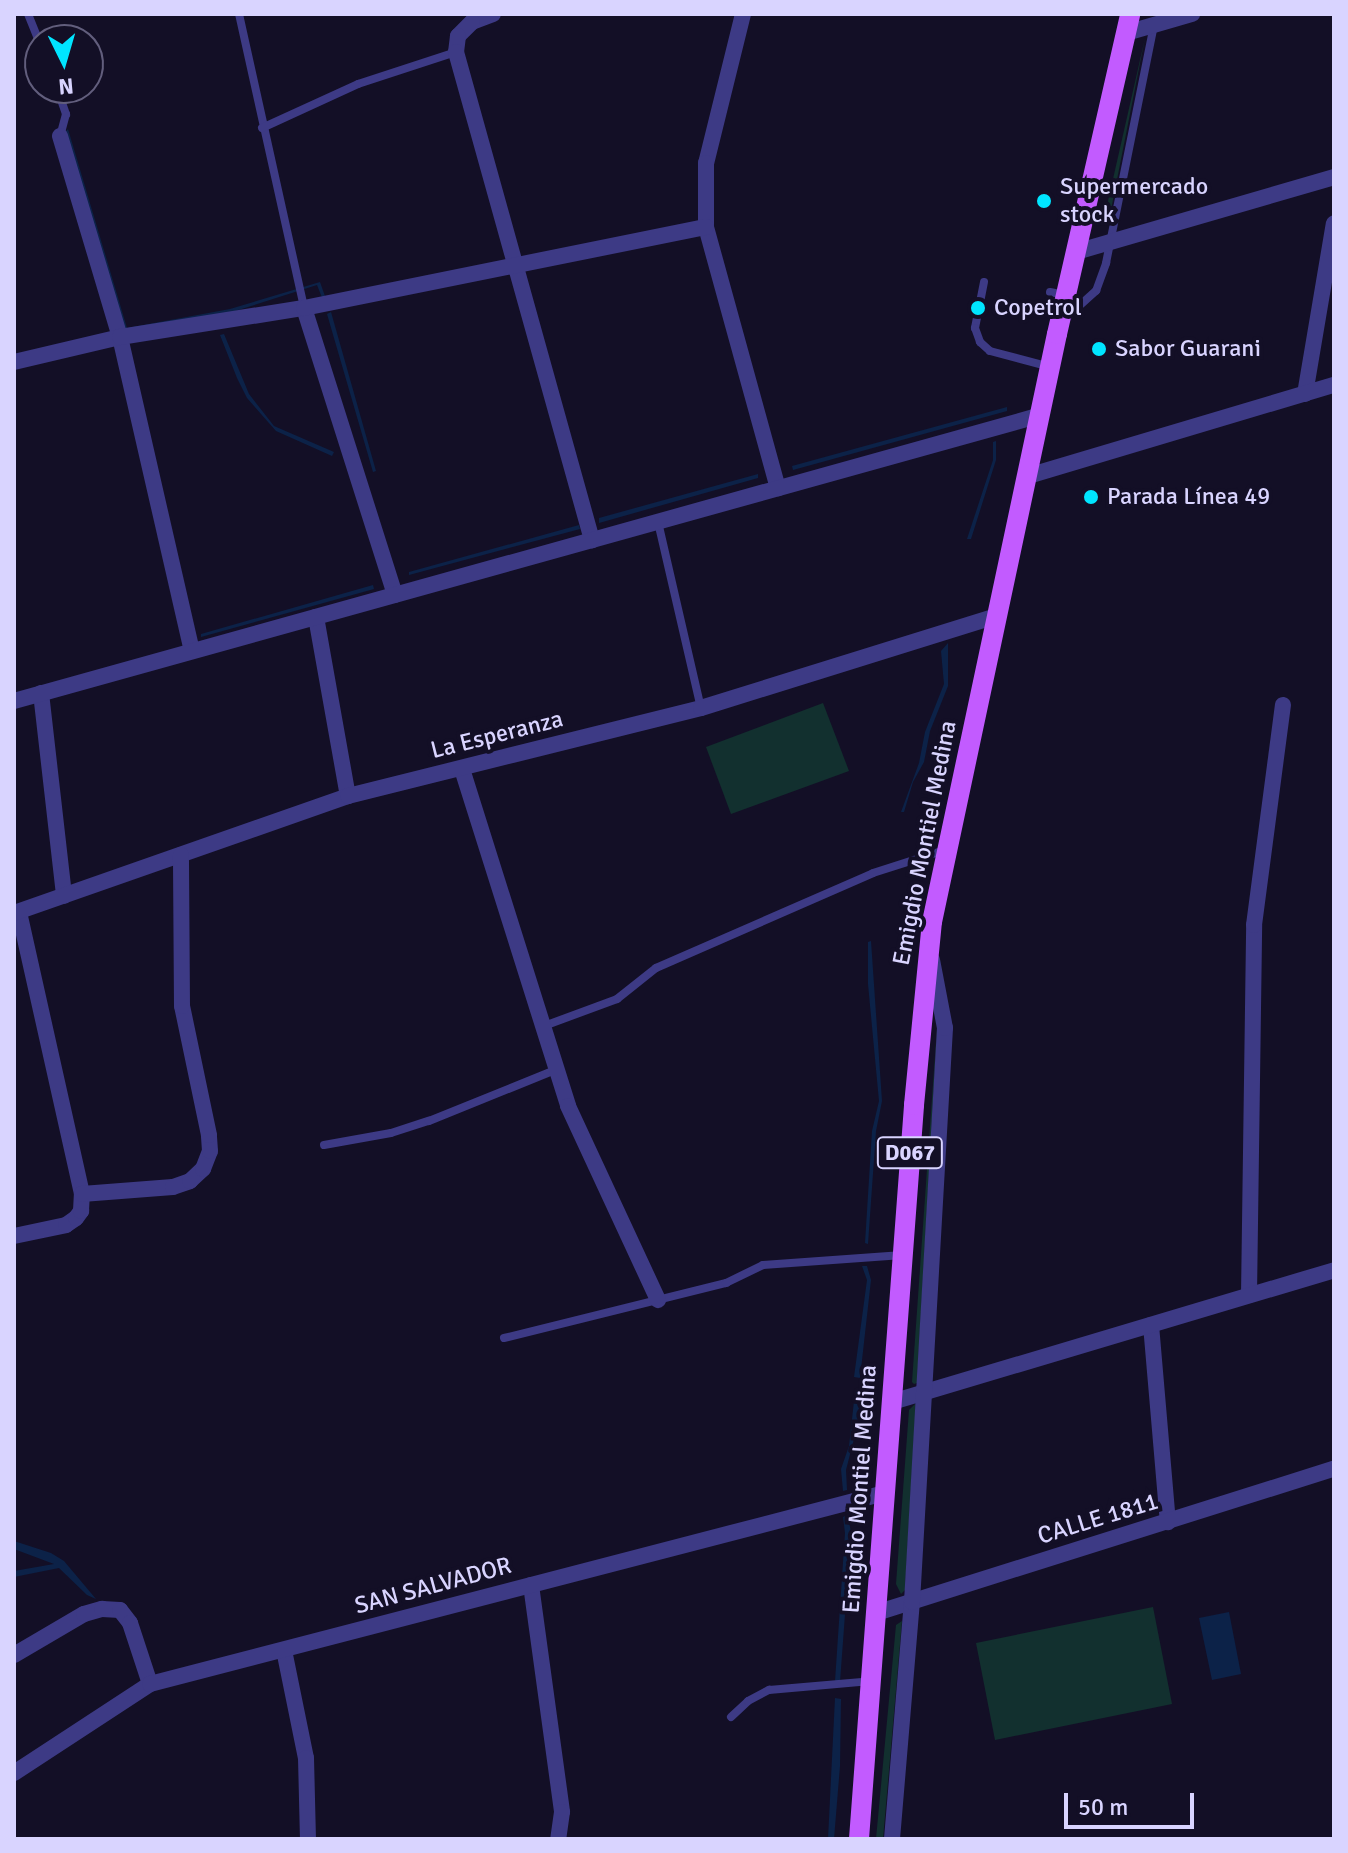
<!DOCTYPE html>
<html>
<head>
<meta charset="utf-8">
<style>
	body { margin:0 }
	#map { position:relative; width:1348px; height:1853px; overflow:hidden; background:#130f26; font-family:Signika,sans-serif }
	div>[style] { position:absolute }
	.green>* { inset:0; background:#12302f }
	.water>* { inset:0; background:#0c2248 }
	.lane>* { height:8px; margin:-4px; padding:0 4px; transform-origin:4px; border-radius:4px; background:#3d3a85 }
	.street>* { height:16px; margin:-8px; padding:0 8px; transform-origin:8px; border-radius:8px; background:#3d3a85 }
	.primary>* { height:20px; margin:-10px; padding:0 10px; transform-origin:10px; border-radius:10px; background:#c25bff }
	.dots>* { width:22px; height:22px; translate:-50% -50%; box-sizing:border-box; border:4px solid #130f26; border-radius:50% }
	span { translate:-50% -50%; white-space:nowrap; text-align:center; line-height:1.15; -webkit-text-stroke:8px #130f26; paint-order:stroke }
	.shield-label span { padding:2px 6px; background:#130f26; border:2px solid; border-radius:6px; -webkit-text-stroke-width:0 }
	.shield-label { font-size:22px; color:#d9d4ff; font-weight:700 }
	.poi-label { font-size:24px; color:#d9d4ff }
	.left { translate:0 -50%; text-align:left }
	.street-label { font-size:24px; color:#d9d4ff }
	.frame { position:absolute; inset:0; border:16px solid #d9d4ff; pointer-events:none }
	.north { position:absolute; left:24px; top:24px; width:80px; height:80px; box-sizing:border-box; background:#130f26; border:2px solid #625e7d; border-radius:50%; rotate:175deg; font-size:22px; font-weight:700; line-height:32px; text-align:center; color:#d9d4ff }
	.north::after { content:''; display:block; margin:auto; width:28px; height:36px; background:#00e5ff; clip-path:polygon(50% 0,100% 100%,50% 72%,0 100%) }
	.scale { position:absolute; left:1064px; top:1793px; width:130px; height:36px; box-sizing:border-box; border:4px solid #d9d4ff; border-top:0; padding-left:10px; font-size:24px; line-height:28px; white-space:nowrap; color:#d9d4ff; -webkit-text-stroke:6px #130f26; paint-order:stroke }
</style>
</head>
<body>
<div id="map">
	<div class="green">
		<div style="clip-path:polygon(1145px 38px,1109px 220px,1105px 225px,1103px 223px)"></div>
		<div style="clip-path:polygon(823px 703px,849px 771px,731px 814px,706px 747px)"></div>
		<div style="clip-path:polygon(938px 1013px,917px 1383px,914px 1384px,912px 1382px)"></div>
		<div style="clip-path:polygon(916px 1403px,905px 1590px,901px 1594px,896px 1584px,909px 1410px)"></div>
		<div style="clip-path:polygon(1153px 1607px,1172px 1704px,995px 1740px,976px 1643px)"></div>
		<div style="clip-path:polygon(902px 1621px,883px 1839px,876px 1839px,896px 1625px)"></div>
	</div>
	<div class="water">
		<div style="clip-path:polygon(68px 129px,127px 328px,230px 309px,320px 282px,326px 299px,323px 300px,317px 285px,232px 312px,125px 331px,65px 132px)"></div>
		<div style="clip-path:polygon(331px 312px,376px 471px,373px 472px,327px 314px)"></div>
		<div style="clip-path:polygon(224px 334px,249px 394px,274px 426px,334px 452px,332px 456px,276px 431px,261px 414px,247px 398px,237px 378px,220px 335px)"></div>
		<div style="clip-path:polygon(1007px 407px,1007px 411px,793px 470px,792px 466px)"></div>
		<div style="clip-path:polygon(996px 441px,996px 460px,971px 539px,967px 539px,993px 460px,993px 442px)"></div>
		<div style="clip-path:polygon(758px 474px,758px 478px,599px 523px,599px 518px)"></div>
		<div style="clip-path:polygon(579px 525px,580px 529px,409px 575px,409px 572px)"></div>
		<div style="clip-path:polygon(373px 585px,374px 589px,201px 637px,201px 634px)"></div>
		<div style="clip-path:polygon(948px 643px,948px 686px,930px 731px,924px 762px,913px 782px,904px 812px,901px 812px,919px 763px,925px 732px,944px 684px,941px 651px)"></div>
		<div style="clip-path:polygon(871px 941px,882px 1101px,876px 1131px,868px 1244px,865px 1243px,872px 1131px,879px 1101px,868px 984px,868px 942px)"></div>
		<div style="clip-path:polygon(862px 1266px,867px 1266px,871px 1280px,860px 1378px,854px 1377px,867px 1280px)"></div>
		<div style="clip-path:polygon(855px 1392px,860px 1392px,861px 1399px,859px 1419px,846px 1470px,847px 1490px,843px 1491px,841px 1469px,849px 1446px)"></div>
		<div style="clip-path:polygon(848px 1515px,851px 1533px,840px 1682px,835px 1681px,845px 1533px,843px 1517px)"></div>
		<div style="clip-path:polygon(14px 1541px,51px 1553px,64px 1561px,96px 1599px,87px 1595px,59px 1568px,14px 1577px,14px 1571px,54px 1564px,14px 1549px)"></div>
		<div style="clip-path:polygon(1229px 1612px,1241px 1674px,1212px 1680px,1199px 1618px)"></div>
		<div style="clip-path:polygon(835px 1698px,841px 1699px,840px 1766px,834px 1839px,828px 1839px)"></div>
	</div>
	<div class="lane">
		<div style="left:28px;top:14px;width:32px;rotate:68deg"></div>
		<div style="left:239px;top:14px;width:301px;rotate:77.5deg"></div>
		<div style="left:57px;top:88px;width:28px;rotate:71deg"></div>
		<div style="left:66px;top:114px;width:23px;rotate:105deg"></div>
		<div style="left:262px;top:128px;width:106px;rotate:-24.6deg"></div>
		<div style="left:358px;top:84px;width:103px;rotate:-18.1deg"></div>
		<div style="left:984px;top:282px;width:47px;rotate:101.1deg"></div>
		<div style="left:975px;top:328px;width:15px;rotate:70deg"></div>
		<div style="left:980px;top:342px;width:13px;rotate:42deg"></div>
		<div style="left:990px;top:351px;width:62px;rotate:14.9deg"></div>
		<div style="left:1050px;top:292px;width:15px;rotate:11deg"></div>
		<div style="left:1068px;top:316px;width:38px;rotate:-42deg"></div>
		<div style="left:1096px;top:291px;width:30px;rotate:-70deg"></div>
		<div style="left:1106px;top:263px;width:243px;rotate:-78.6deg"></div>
		<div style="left:658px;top:522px;width:191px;rotate:77deg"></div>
		<div style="left:544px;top:1026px;width:78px;rotate:-20.3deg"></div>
		<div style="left:617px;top:999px;width:50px;rotate:-38.5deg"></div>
		<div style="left:656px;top:968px;width:237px;rotate:-23.6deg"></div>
		<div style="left:873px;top:873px;width:76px;rotate:-17.7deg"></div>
		<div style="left:324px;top:1145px;width:68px;rotate:-10.2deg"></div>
		<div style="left:391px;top:1133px;width:40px;rotate:-18deg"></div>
		<div style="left:429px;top:1121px;width:136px;rotate:-22deg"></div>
		<div style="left:504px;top:1338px;width:229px;rotate:-13.9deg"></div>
		<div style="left:726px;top:1283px;width:41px;rotate:-25.9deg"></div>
		<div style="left:763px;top:1265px;width:140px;rotate:-4.1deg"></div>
		<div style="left:731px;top:1717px;width:23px;rotate:-43deg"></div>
		<div style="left:748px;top:1701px;width:24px;rotate:-28deg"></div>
		<div style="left:769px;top:1690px;width:102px;rotate:-5deg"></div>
	</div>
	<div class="street">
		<div style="left:493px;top:14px;width:22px;rotate:159deg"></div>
		<div style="left:472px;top:22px;width:20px;rotate:135deg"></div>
		<div style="left:458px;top:36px;width:16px;rotate:97deg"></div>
		<div style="left:456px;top:52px;width:507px;rotate:74.43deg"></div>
		<div style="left:743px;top:14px;width:154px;rotate:103.9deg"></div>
		<div style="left:706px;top:163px;width:64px;rotate:90deg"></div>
		<div style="left:706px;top:227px;width:271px;rotate:74.6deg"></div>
		<div style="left:1126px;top:33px;width:69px;rotate:-16.1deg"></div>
		<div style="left:60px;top:136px;width:210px;rotate:73.4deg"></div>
		<div style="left:120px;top:337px;width:322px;rotate:77.1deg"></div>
		<div style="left:1076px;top:252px;width:269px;rotate:-16.2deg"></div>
		<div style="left:304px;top:308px;width:301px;rotate:72.4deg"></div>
		<div style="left:14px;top:362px;width:109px;rotate:-13.3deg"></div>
		<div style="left:120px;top:337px;width:186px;rotate:-9deg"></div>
		<div style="left:304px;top:308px;width:410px;rotate:-11.4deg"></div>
		<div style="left:1305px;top:394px;width:173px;rotate:-80.4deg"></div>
		<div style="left:1028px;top:476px;width:319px;rotate:-16.6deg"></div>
		<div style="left:316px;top:617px;width:182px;rotate:79.9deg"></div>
		<div style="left:41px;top:693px;width:204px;rotate:83.5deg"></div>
		<div style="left:14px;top:701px;width:1066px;rotate:-15.56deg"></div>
		<div style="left:462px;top:769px;width:353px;rotate:72.5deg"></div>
		<div style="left:568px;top:1106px;width:214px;rotate:65.1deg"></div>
		<div style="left:19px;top:912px;width:289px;rotate:77.4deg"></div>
		<div style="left:14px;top:913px;width:354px;rotate:-19.3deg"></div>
		<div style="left:348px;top:796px;width:364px;rotate:-14deg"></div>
		<div style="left:701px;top:708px;width:309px;rotate:-17.3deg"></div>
		<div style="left:14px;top:1236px;width:53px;rotate:-11.9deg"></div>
		<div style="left:66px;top:1225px;width:12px;rotate:-35deg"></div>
		<div style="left:76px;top:1218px;width:9px;rotate:-54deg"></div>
		<div style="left:81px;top:1211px;width:17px;rotate:-87deg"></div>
		<div style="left:82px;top:1194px;width:91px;rotate:-4.4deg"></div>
		<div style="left:173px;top:1187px;width:18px;rotate:-19deg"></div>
		<div style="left:190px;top:1181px;width:18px;rotate:-43deg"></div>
		<div style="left:203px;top:1169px;width:19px;rotate:-69deg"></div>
		<div style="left:210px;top:1151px;width:16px;rotate:-94deg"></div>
		<div style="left:209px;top:1135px;width:132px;rotate:-101.8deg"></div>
		<div style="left:182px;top:1006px;width:151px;rotate:-90.4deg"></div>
		<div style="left:1249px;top:1295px;width:370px;rotate:-89.2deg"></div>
		<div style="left:1254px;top:925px;width:222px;rotate:-82.5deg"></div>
		<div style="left:1151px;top:1325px;width:198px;rotate:85.1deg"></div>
		<div style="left:892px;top:1402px;width:461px;rotate:-16.6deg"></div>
		<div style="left:531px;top:1585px;width:229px;rotate:82.2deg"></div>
		<div style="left:562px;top:1812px;width:27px;rotate:98deg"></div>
		<div style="left:876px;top:1613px;width:480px;rotate:-17.5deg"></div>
		<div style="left:284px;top:1650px;width:110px;rotate:78.5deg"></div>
		<div style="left:306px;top:1758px;width:81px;rotate:88.6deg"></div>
		<div style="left:14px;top:1655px;width:81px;rotate:-30.4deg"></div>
		<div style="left:84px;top:1614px;width:19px;rotate:-16deg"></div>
		<div style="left:102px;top:1609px;width:18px;rotate:3deg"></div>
		<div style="left:120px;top:1610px;width:16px;rotate:52deg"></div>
		<div style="left:130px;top:1623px;width:64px;rotate:71.8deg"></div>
		<div style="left:14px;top:1773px;width:163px;rotate:-33.2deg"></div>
		<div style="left:150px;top:1684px;width:759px;rotate:-14.57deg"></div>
		<div style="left:892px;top:1839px;width:238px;rotate:-85.2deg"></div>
		<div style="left:912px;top:1602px;width:575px;rotate:-86.71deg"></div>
		<div style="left:945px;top:1028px;width:69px;rotate:-100.8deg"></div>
	</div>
	<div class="primary">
		<div style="left:859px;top:1839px;width:736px;rotate:-85.71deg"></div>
		<div style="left:914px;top:1105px;width:184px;rotate:-84.4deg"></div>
		<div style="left:932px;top:922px;width:601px;rotate:-78deg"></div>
		<div style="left:1057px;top:334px;width:328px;rotate:-77.1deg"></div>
	</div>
	<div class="dots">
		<div style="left:1044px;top:201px;background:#00e5ff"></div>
		<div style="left:978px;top:308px;background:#00e5ff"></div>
		<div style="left:1099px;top:349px;background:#00e5ff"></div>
		<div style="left:1091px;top:497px;background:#00e5ff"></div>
	</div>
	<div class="shield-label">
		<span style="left:910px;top:1153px">D067</span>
	</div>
	<div class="poi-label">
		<span class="left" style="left:1060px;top:201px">Supermercado<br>stock</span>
		<span class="left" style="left:994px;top:308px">Copetrol</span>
		<span class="left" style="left:1115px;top:349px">Sabor Guarani</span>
		<span class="left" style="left:1107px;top:497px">Parada Línea 49</span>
	</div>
	<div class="street-label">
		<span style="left:497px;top:735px;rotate:-14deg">La Esperanza</span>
		<span style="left:925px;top:843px;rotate:-79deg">Emigdio Montiel Medina</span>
		<span style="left:860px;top:1489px;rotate:-86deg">Emigdio Montiel Medina</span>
		<span style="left:1098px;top:1519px;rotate:-17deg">CALLE 1811</span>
		<span style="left:433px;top:1586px;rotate:-15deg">SAN SALVADOR</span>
	</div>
	<div class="frame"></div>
	<div class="north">N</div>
	<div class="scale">50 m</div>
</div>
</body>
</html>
